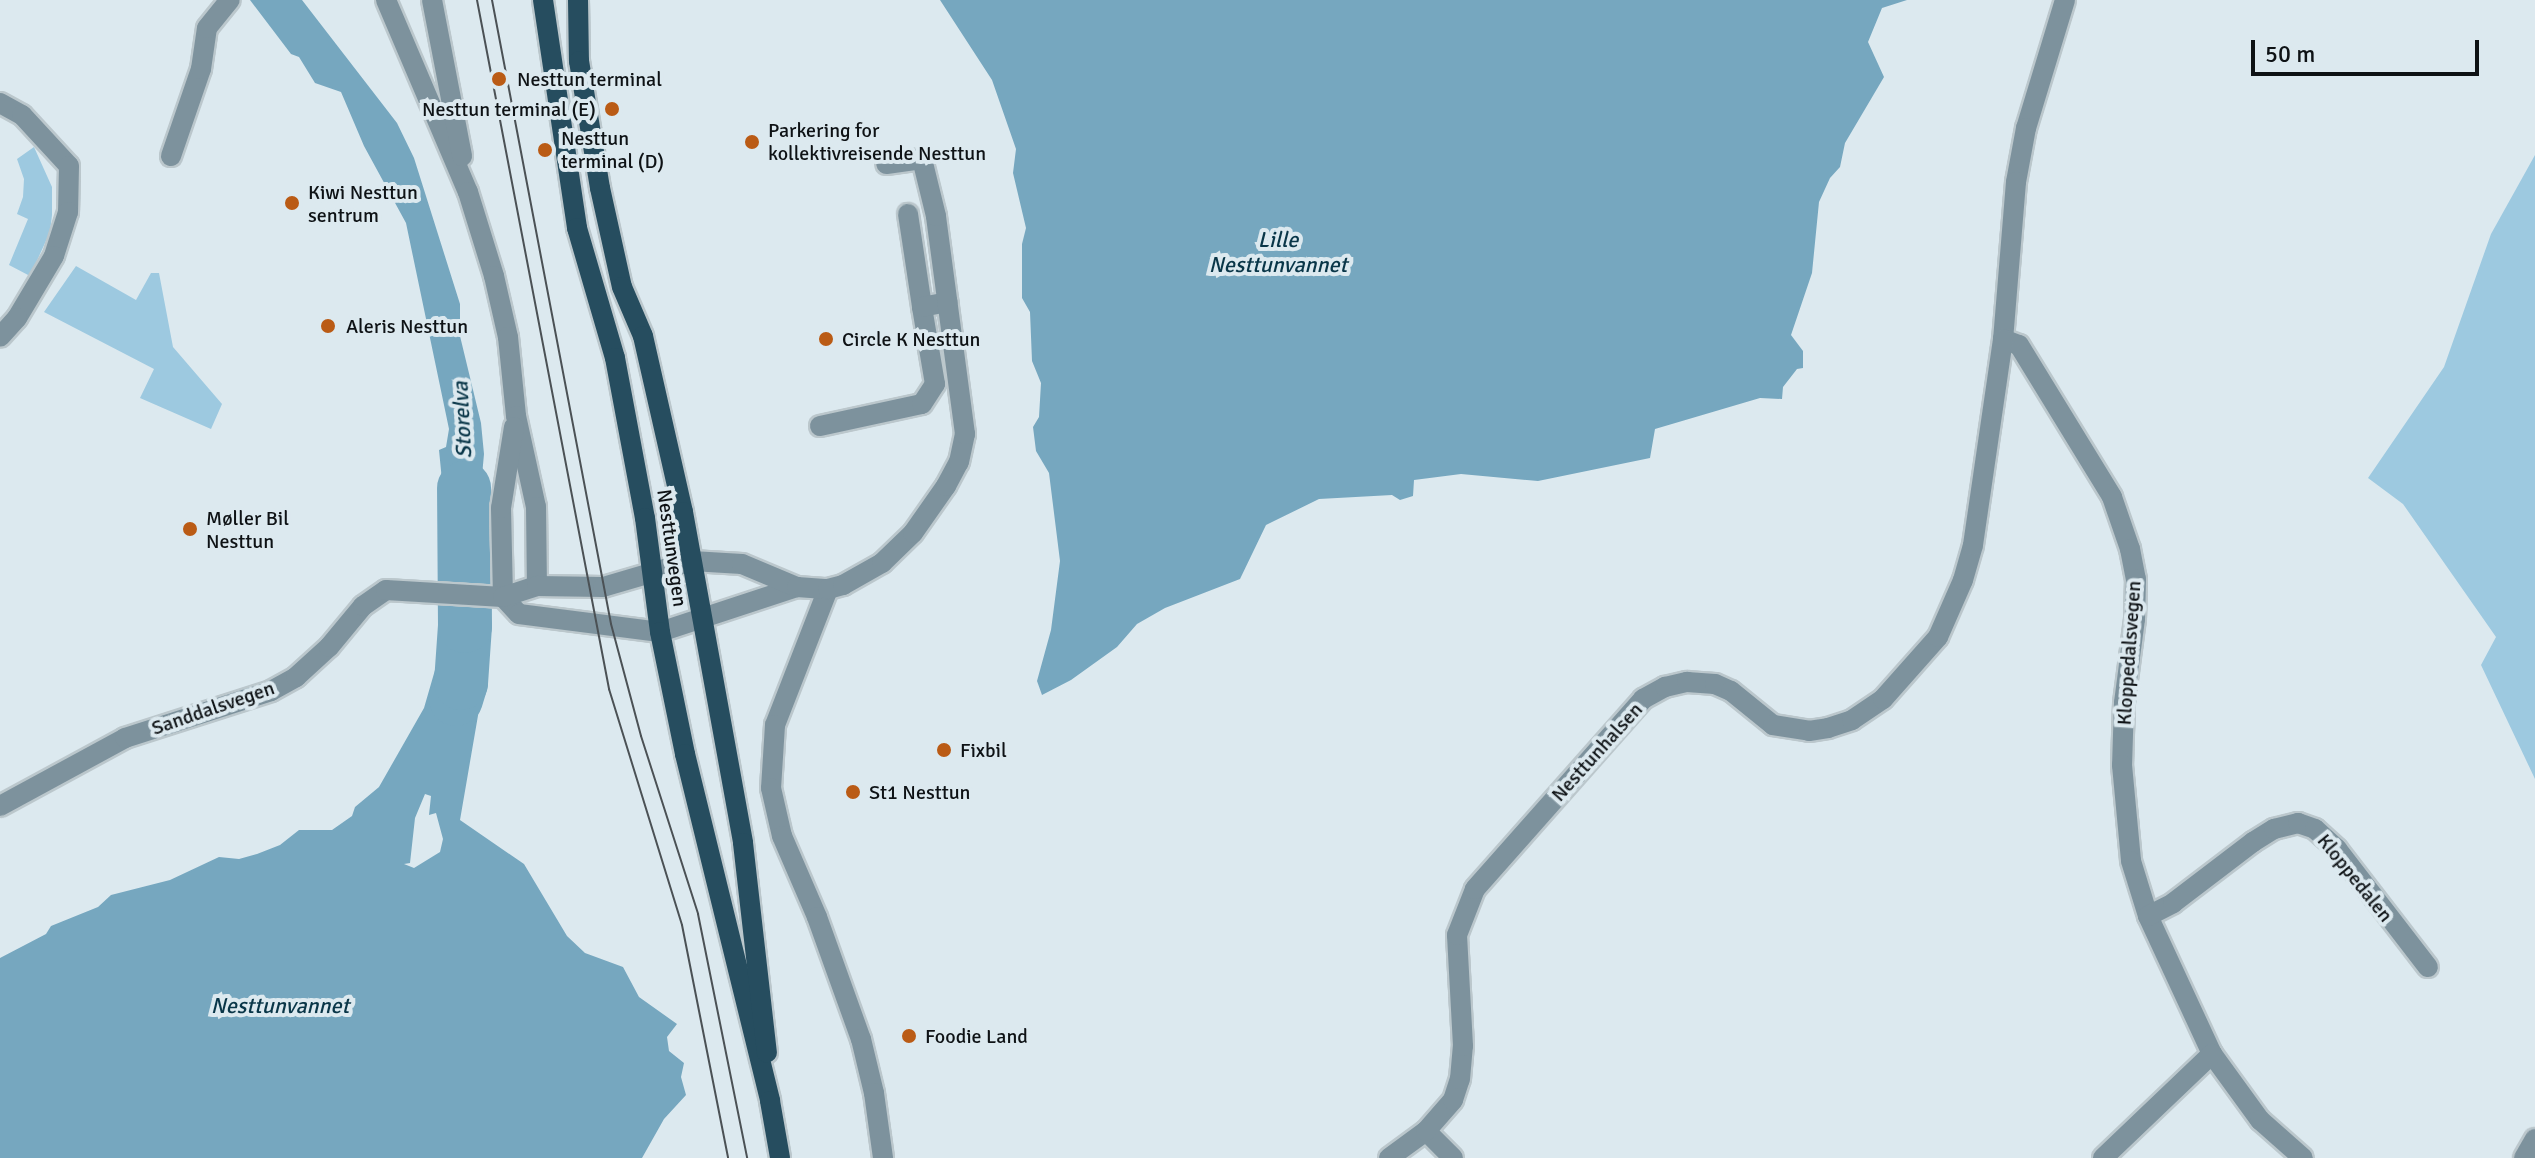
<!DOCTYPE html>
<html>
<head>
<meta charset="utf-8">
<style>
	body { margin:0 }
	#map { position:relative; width:2535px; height:1158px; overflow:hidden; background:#dce9ef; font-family:Signika,sans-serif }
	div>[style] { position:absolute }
	.green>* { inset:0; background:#9dc9e0 }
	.water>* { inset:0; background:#76a7bf }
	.river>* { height:54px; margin:-27px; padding:0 27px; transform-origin:27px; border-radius:27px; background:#76a7bf }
	.roads { filter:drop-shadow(2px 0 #bbc7cc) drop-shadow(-2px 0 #bbc7cc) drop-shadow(0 2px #bbc7cc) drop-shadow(0 -2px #bbc7cc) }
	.minor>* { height:20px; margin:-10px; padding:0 10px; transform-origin:10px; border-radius:10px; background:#7d929d }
	.major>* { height:20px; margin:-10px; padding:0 10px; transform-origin:10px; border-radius:10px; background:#264d5f }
	.tram>* { height:2px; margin:-1px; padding:0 1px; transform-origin:1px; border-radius:1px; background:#4b5155 }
	.dots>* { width:22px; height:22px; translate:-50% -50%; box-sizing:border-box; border:4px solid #dce9ef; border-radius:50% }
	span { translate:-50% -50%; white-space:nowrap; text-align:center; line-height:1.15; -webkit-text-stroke:8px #dce9ef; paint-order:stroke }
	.poi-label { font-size:20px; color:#0e1215 }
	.left { translate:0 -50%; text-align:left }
	.right { translate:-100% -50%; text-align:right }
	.street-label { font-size:20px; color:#0e1215 }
	.water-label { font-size:22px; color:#093648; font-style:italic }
	.scale { position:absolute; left:2251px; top:40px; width:228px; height:36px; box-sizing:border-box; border:4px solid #0e1215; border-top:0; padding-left:10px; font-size:24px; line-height:28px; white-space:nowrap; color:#0e1215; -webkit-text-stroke:6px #dce9ef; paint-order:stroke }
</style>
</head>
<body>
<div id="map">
	<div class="green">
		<div style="clip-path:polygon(34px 147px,52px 187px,52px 215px,50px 232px,30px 276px,9px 265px,28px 219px,17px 214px,23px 197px,24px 179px,17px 159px)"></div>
		<div style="clip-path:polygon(2535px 155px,2535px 779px,2481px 665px,2496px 637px,2403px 504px,2368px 478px,2444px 367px,2491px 234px)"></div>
		<div style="clip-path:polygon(76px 266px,136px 300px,151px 273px,159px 273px,173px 347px,222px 404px,211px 429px,140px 398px,154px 369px,44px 312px)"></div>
	</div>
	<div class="water">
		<div style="clip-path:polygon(250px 0,302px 0,397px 123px,414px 158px,460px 304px,460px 336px,481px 423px,484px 454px,475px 553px,467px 562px,446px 561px,454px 537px,454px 510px,443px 491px,439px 450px,446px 447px,449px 429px,406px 223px,364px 146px,341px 92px,315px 83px,299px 57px,291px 54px)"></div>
		<div style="clip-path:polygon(940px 0,1907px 0,1882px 8px,1868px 42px,1884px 77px,1845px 143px,1840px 167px,1830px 178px,1819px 202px,1812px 273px,1791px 335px,1803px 351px,1803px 368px,1797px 369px,1783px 387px,1782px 399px,1760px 398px,1655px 429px,1650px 458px,1538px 481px,1461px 474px,1414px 480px,1413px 496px,1400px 500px,1392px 495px,1319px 499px,1266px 525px,1240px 579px,1165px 608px,1137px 624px,1117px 647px,1071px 680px,1042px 695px,1037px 681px,1051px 630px,1060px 561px,1049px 473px,1036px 451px,1033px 427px,1039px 417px,1041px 383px,1032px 361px,1030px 312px,1022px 298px,1022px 244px,1026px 228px,1013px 173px,1016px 149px,992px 80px)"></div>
		<div style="clip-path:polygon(evenodd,448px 625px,478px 628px,485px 675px,460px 820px,524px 864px,567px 936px,585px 953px,623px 967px,639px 997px,677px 1024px,667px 1037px,669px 1051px,684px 1063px,681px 1077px,686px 1095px,664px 1119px,642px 1158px,0 1158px,0 958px,46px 934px,51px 926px,98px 907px,111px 895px,170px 880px,219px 857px,239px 859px,257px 854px,280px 845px,299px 830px,332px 830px,352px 816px,355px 807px,379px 787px,424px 708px,448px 625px,425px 794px,431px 796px,429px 815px,436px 813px,443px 839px,440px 852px,414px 868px,404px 864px,410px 863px,415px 818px,425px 794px)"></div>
	</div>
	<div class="river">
		<div style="left:456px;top:699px;width:17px;rotate:-73deg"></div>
		<div style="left:461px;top:683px;width:57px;rotate:-86deg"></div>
		<div style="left:465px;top:626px;width:138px;rotate:-90.4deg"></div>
	</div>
	<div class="roads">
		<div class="minor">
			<div style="left:386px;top:0;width:209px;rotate:66.9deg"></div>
			<div style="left:468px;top:192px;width:88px;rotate:72.8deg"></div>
			<div style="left:494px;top:276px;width:63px;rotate:77.1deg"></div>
			<div style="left:508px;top:337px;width:79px;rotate:84.2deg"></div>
			<div style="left:516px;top:416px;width:93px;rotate:77.6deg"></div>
			<div style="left:536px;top:507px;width:79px;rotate:89.3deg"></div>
			<div style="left:432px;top:0;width:159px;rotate:79.1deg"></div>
			<div style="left:2065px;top:0;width:134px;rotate:106.9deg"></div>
			<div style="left:2026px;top:128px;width:55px;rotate:100.5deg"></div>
			<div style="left:2016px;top:182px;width:158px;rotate:94.7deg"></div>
			<div style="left:2003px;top:339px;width:17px;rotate:21deg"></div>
			<div style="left:2019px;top:345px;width:178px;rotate:58.5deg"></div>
			<div style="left:2112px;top:497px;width:55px;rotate:70.9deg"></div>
			<div style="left:2130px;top:549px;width:31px;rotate:79deg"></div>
			<div style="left:2136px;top:579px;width:40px;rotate:91.4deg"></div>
			<div style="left:2135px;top:619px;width:85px;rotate:97.5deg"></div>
			<div style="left:2124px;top:703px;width:62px;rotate:91.8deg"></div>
			<div style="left:2122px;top:765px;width:96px;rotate:84.6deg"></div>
			<div style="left:2131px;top:861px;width:58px;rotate:72.8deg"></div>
			<div style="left:2148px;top:916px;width:152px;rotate:65.1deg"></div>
			<div style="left:2212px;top:1054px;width:82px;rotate:54deg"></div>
			<div style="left:2260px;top:1120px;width:57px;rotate:41.5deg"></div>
			<div style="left:0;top:103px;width:25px;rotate:29deg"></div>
			<div style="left:22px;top:115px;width:69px;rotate:47.3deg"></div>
			<div style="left:69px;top:166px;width:46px;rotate:91.2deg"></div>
			<div style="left:68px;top:212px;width:46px;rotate:107.7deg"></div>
			<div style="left:54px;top:256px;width:72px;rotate:120.8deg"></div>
			<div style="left:17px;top:318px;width:25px;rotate:132deg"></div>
			<div style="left:171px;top:156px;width:92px;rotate:-71deg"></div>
			<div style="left:201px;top:69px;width:41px;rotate:-81.7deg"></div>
			<div style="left:207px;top:28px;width:36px;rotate:-51deg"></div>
			<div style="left:908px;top:214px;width:94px;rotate:81.4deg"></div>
			<div style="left:820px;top:426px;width:104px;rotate:-12.2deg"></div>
			<div style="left:922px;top:404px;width:24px;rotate:-57deg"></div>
			<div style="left:935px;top:384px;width:78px;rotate:-99.6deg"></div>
			<div style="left:922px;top:307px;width:26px;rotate:-11deg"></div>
			<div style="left:828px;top:589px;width:146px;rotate:111.3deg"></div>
			<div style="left:775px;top:725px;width:63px;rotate:93.6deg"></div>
			<div style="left:771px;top:788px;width:49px;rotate:77.1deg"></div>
			<div style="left:782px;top:836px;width:88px;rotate:66.6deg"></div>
			<div style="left:817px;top:917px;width:130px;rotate:70.2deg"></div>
			<div style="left:861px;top:1039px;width:56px;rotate:76.5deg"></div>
			<div style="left:874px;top:1093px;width:66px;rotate:82.1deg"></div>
			<div style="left:503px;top:597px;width:23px;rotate:47deg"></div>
			<div style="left:519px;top:614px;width:142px;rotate:7.3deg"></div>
			<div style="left:660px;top:632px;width:144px;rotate:-18.2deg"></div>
			<div style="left:503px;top:597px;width:89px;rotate:-91.3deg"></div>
			<div style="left:501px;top:508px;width:82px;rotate:-80.9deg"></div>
			<div style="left:0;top:806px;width:142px;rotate:-28.5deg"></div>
			<div style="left:125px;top:738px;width:153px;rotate:-17.8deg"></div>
			<div style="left:271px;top:691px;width:29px;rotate:-29deg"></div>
			<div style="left:296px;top:677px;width:45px;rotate:-42.3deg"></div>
			<div style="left:329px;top:647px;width:53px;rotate:-50.3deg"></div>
			<div style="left:363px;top:606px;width:28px;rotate:-35deg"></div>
			<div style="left:386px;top:590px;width:117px;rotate:3.4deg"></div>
			<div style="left:503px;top:597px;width:36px;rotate:-18deg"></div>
			<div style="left:537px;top:586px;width:66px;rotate:0.9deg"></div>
			<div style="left:603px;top:587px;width:93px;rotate:-16.3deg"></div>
			<div style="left:692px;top:561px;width:50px;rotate:3.4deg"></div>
			<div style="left:742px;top:564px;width:60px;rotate:22.7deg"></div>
			<div style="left:797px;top:587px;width:31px;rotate:4deg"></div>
			<div style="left:828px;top:589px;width:16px;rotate:-15deg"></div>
			<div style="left:843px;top:585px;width:45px;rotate:-29.4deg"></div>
			<div style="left:882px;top:563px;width:43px;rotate:-44.1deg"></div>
			<div style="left:913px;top:533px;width:57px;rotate:-54.9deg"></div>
			<div style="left:946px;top:486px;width:27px;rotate:-62deg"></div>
			<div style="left:959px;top:462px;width:29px;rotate:-78deg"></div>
			<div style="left:965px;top:434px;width:220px;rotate:-97.6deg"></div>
			<div style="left:936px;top:216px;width:59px;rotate:-103.8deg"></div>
			<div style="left:922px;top:159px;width:36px;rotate:172deg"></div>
			<div style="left:2148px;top:916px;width:28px;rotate:-27deg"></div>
			<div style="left:2173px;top:903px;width:101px;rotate:-37.3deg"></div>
			<div style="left:2253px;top:842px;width:25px;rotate:-32deg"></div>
			<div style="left:2274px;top:829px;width:25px;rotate:-14deg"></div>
			<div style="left:2298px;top:823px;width:18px;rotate:19deg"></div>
			<div style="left:2315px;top:829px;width:30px;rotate:42deg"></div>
			<div style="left:2337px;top:849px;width:149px;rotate:52.4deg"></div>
			<div style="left:1426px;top:1131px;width:38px;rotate:45deg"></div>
			<div style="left:1389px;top:1158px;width:46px;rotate:-36.1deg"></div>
			<div style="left:1426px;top:1131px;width:41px;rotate:-48.9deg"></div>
			<div style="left:1453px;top:1100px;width:22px;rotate:-72deg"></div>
			<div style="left:1460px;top:1079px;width:33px;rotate:-85deg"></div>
			<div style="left:1463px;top:1046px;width:111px;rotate:-93.1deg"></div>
			<div style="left:1457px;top:935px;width:49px;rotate:-68.6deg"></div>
			<div style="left:1475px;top:889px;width:254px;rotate:-48.5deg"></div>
			<div style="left:1643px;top:699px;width:25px;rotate:-29deg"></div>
			<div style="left:1665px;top:687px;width:23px;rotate:-13deg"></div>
			<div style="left:1687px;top:682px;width:28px;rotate:4deg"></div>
			<div style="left:1715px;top:684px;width:17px;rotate:24deg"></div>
			<div style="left:1731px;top:691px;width:54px;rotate:39deg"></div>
			<div style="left:1773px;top:725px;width:36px;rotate:9deg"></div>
			<div style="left:1809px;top:731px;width:19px;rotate:-9deg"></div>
			<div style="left:1828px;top:728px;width:25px;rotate:-18deg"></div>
			<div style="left:1852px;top:720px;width:37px;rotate:-34deg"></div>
			<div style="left:1883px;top:699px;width:83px;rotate:-48.4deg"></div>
			<div style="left:1938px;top:637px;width:62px;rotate:-66.3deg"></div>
			<div style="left:1963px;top:580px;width:36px;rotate:-74deg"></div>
			<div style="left:1973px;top:545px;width:208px;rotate:-81.7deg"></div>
			<div style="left:2103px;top:1158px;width:151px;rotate:-43.7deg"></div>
			<div style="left:2524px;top:1158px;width:22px;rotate:-60deg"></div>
		</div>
		<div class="major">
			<div style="left:543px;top:0;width:231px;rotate:81.5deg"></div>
			<div style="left:577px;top:228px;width:135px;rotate:73.7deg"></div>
			<div style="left:615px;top:358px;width:163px;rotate:79.4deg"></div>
			<div style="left:645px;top:518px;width:115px;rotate:82.5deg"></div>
			<div style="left:660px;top:632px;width:125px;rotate:78.4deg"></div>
			<div style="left:685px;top:754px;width:357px;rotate:76.2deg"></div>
			<div style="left:770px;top:1101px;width:58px;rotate:80deg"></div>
			<div style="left:578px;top:0;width:61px;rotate:89.1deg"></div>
			<div style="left:579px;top:61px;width:129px;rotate:80.6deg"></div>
			<div style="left:600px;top:188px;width:101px;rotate:77.5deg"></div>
			<div style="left:622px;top:287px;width:53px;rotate:66.8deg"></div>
			<div style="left:643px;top:336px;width:180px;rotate:77.2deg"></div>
			<div style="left:683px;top:512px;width:336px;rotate:79.7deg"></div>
			<div style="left:743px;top:843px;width:211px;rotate:83.5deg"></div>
		</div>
	</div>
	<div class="tram">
		<div style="left:477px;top:0;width:702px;rotate:79.15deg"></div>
		<div style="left:609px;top:689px;width:247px;rotate:72.8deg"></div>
		<div style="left:682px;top:925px;width:237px;rotate:78.8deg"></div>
		<div style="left:492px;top:0;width:635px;rotate:79.2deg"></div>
		<div style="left:611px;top:624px;width:116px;rotate:75deg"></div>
		<div style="left:641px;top:736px;width:187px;rotate:72.2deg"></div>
		<div style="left:698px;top:914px;width:249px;rotate:78.6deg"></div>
	</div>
	<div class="dots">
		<div style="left:499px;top:79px;background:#ba5b15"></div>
		<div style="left:612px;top:109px;background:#ba5b15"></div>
		<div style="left:752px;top:142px;background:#ba5b15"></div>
		<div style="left:545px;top:150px;background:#ba5b15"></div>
		<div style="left:292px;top:203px;background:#ba5b15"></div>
		<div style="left:328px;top:326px;background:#ba5b15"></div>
		<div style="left:826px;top:339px;background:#ba5b15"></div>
		<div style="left:190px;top:529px;background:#ba5b15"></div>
		<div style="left:944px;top:750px;background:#ba5b15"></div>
		<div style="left:853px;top:792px;background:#ba5b15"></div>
		<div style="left:909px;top:1036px;background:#ba5b15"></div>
	</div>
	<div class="poi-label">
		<span class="left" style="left:517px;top:79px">Nesttun terminal</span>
		<span class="right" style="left:596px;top:109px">Nesttun terminal (E)</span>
		<span class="left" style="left:768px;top:142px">Parkering for<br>kollektivreisende Nesttun</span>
		<span class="left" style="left:561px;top:150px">Nesttun<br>terminal (D)</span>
		<span class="left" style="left:308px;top:204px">Kiwi Nesttun<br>sentrum</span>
		<span class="left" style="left:346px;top:326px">Aleris Nesttun</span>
		<span class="left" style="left:842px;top:339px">Circle K Nesttun</span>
		<span class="left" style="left:206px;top:530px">Møller Bil<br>Nesttun</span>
		<span class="left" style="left:960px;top:750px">Fixbil</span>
		<span class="left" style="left:869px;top:792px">St1 Nesttun</span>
		<span class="left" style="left:925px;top:1036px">Foodie Land</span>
	</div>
	<div class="street-label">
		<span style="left:672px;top:548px;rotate:82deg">Nesttunvegen</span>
		<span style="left:2129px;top:653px;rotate:-86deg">Kloppedalsvegen</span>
		<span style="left:213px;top:708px;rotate:-19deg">Sanddalsvegen</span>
		<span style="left:1597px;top:752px;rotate:-48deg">Nesttunhalsen</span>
		<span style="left:2355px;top:878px;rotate:51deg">Kloppedalen</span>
	</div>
	<div class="water-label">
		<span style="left:1278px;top:252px">Lille<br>Nesttunvannet</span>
		<span style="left:462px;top:420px;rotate:-93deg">Storelva</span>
		<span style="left:280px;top:1006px">Nesttunvannet</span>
	</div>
	<div class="scale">50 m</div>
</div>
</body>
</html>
